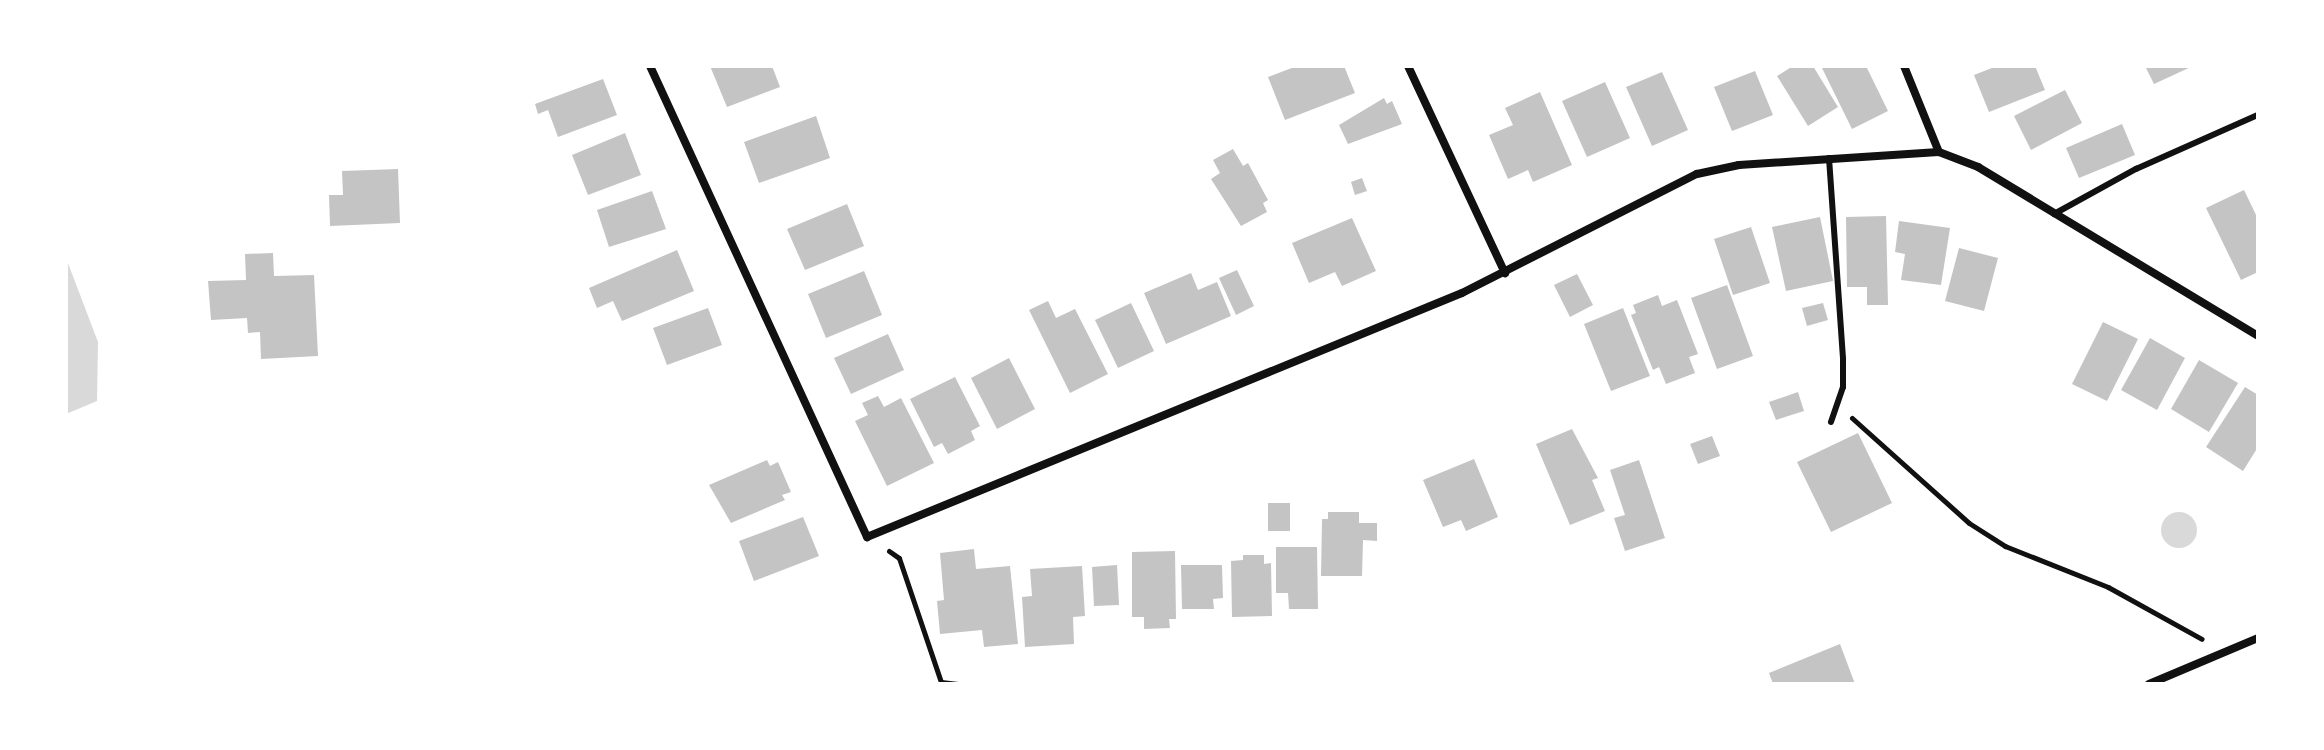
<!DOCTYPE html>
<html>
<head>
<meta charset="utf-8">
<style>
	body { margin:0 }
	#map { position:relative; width:2324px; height:750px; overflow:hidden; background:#fff; font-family:"Fira Sans Condensed",sans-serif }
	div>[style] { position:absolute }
	.water>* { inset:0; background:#d9d9d9 }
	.round { border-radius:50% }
	.building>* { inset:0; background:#c4c4c4 }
	.path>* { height:5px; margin:-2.5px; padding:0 2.5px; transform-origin:2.5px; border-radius:2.5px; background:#111 }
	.service>* { height:6px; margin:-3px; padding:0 3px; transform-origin:3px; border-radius:3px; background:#111 }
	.minor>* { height:8px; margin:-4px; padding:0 4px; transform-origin:4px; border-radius:4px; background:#111 }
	span { translate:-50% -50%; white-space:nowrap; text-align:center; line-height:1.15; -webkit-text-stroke:7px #fff; paint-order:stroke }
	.frame { position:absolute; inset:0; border:68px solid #fff; pointer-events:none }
</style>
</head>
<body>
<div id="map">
	<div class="water">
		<div style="clip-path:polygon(66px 258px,98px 342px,97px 401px,66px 414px)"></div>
		<div class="round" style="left:2161px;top:512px;width:36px;height:36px"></div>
	</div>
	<div class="building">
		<div style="clip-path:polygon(710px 66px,772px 66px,780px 87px,727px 107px)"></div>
		<div style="clip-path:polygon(1297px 66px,1344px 66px,1355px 93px,1285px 120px,1268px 77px)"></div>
		<div style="clip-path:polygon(1793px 66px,1813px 66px,1838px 107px,1808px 126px,1777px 76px)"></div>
		<div style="clip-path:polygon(1821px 66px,1866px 66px,1888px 111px,1852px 129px)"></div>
		<div style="clip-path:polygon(1997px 66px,2035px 66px,2045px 90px,1989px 112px,1974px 75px)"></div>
		<div style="clip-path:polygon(2145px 66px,2193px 66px,2154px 84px)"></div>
		<div style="clip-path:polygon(1755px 71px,1773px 115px,1732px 131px,1714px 87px)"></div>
		<div style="clip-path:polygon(1662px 72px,1688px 130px,1652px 146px,1626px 87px)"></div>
		<div style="clip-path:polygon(603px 79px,617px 115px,558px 137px,548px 110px,538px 114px,535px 104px)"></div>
		<div style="clip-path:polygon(1605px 82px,1630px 138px,1587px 157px,1562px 101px)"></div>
		<div style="clip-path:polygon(2065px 90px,2082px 123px,2031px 150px,2014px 116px)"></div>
		<div style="clip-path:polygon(1540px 92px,1572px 165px,1533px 182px,1528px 170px,1508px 179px,1489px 135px,1513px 125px,1505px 108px)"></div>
		<div style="clip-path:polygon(1384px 98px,1387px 104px,1392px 101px,1402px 124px,1348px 144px,1339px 125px)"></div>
		<div style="clip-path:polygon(816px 116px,830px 158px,759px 183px,744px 142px)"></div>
		<div style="clip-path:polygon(2122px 124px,2135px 155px,2079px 178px,2066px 148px)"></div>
		<div style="clip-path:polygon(625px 133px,641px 175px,588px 195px,572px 155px)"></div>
		<div style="clip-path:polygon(1233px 149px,1243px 166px,1248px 163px,1268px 200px,1263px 203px,1267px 212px,1241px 226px,1211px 179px,1220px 173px,1213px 160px)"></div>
		<div style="clip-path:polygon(398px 169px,400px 223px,330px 226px,329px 195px,343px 195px,342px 171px)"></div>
		<div style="clip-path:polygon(1362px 178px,1367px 191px,1355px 195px,1351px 182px)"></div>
		<div style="clip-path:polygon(2244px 190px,2258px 219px,2258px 272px,2241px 280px,2206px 208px)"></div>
		<div style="clip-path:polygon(652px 191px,666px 229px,609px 247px,597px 210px)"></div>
		<div style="clip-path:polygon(847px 204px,864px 246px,805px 270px,787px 229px)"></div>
		<div style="clip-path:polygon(1886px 216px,1888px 305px,1867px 305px,1867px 287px,1847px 287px,1846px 217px)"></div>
		<div style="clip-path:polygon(1820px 217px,1833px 281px,1786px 291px,1772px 227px)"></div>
		<div style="clip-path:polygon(1352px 218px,1376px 271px,1342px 286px,1335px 272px,1309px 283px,1292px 243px)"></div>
		<div style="clip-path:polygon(1899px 221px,1950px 228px,1941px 285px,1901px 280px,1905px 254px,1895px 252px)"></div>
		<div style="clip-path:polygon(1751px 227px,1770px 283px,1733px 295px,1714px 239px)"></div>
		<div style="clip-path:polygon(1959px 248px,1998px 258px,1984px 311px,1945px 301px)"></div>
		<div style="clip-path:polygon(677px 250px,694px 291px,622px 321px,613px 301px,597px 308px,589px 288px)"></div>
		<div style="clip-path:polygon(273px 253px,274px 276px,314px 275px,318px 356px,261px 359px,260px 332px,248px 333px,247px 318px,211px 320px,208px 281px,246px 280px,245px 254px)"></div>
		<div style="clip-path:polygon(1237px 270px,1254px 306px,1236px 315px,1219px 278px)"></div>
		<div style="clip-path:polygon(864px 271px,882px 315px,826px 338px,808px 294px)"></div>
		<div style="clip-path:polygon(1191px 273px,1198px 290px,1217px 282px,1231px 316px,1166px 344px,1144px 293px)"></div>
		<div style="clip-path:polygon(1577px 274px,1593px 305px,1570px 317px,1554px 285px)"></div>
		<div style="clip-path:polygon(1727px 285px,1753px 356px,1717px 369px,1691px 298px)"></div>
		<div style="clip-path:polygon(1658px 295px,1662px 306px,1677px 300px,1698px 354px,1689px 357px,1695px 373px,1666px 384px,1659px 367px,1653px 370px,1631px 315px,1636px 313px,1633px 305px)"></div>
		<div style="clip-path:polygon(1048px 301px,1056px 318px,1075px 309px,1108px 374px,1070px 393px,1029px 310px)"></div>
		<div style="clip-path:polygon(1131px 303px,1154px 351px,1118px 368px,1095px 320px)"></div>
		<div style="clip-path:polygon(1823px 303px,1828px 320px,1807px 326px,1802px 308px)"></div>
		<div style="clip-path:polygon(708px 308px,722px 345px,667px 365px,653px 328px)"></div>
		<div style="clip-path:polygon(1623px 308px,1650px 376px,1611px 391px,1584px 324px)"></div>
		<div style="clip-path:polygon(2103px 322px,2138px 339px,2107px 401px,2072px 384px)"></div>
		<div style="clip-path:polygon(888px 334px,904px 370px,851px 394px,834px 358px)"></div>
		<div style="clip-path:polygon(2150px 338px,2185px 358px,2157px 410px,2121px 390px)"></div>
		<div style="clip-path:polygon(1009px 358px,1035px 409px,997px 429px,971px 378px)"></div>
		<div style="clip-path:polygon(2199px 360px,2238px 383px,2209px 432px,2171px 409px)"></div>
		<div style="clip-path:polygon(955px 377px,980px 426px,971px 431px,975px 440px,948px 454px,942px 443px,934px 447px,910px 399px)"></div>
		<div style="clip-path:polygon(2245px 387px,2258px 395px,2258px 447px,2243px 471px,2206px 447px)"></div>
		<div style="clip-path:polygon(1798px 392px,1804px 411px,1776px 420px,1769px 402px)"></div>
		<div style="clip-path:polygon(878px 396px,884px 407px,901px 398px,934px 463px,887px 486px,855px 421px,868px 415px,862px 403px)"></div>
		<div style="clip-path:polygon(1572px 429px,1598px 478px,1592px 480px,1605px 511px,1570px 525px,1536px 444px)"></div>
		<div style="clip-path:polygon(1858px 433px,1892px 503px,1831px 532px,1797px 462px)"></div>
		<div style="clip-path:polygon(1712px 436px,1720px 456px,1698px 464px,1690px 444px)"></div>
		<div style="clip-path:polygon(1474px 459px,1498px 517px,1466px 531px,1461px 520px,1443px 527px,1423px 480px)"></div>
		<div style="clip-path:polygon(767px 460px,770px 466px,778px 462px,791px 492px,782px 495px,785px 500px,731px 523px,709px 485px)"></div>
		<div style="clip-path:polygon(1639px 460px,1665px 538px,1625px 551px,1614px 518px,1625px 515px,1610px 470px)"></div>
		<div style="clip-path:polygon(1268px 503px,1290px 503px,1290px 531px,1268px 531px)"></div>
		<div style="clip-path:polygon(1328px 512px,1359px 512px,1359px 523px,1377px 523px,1377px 541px,1363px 540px,1362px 576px,1321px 576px,1322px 519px,1328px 519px)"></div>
		<div style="clip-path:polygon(803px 517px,819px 556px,754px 581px,739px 541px)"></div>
		<div style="clip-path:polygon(1276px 547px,1317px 547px,1318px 609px,1289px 609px,1288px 593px,1276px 593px)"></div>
		<div style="clip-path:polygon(974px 549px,976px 569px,1010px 566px,1018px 644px,984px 647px,982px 630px,940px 634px,937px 601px,944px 600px,940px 553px)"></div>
		<div style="clip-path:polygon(1175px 551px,1176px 619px,1169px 619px,1170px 628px,1144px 629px,1144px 617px,1132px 617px,1132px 552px)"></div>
		<div style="clip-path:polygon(1243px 555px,1264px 555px,1264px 564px,1271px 563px,1272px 616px,1232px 617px,1231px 561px,1243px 560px)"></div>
		<div style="clip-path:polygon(1117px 565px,1119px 605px,1094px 606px,1092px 567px)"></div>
		<div style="clip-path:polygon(1181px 565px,1222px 565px,1223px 598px,1213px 599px,1214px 609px,1182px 609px)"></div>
		<div style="clip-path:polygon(1082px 566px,1085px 616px,1073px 617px,1074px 644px,1025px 647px,1022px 597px,1032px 596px,1030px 569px)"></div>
		<div style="clip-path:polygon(1840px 644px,1855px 684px,1773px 684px,1769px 673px)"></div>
	</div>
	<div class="path">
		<div style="left:1852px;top:418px;width:157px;rotate:41.9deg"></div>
		<div style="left:1969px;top:523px;width:43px;rotate:32.6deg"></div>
		<div style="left:2005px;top:546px;width:111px;rotate:21.7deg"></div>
		<div style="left:2108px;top:587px;width:107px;rotate:29deg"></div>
		<div style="left:889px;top:551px;width:12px;rotate:35deg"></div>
		<div style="left:899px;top:558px;width:131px;rotate:71.3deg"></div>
		<div style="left:941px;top:682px;width:17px;rotate:7deg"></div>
	</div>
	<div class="service">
		<div style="left:1829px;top:158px;width:201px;rotate:86deg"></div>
		<div style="left:1843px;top:359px;width:28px;rotate:90deg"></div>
		<div style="left:1843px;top:387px;width:37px;rotate:109deg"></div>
		<div style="left:2054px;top:214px;width:94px;rotate:-28.8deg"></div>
		<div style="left:2136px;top:169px;width:133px;rotate:-23.9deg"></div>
	</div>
	<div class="minor">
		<div style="left:650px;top:66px;width:519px;rotate:65.26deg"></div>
		<div style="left:867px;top:537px;width:643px;rotate:-22.3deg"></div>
		<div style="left:1462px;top:293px;width:263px;rotate:-26.9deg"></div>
		<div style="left:1697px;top:174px;width:43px;rotate:-12.1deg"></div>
		<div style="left:1739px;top:165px;width:200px;rotate:-3.7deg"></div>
		<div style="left:1939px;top:152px;width:42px;rotate:21deg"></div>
		<div style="left:1978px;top:167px;width:327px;rotate:31.1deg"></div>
		<div style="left:1408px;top:66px;width:229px;rotate:64.9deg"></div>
		<div style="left:1904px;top:66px;width:93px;rotate:67.9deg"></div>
		<div style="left:2149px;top:684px;width:118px;rotate:-22.9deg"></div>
	</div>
	<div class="frame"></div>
</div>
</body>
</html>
